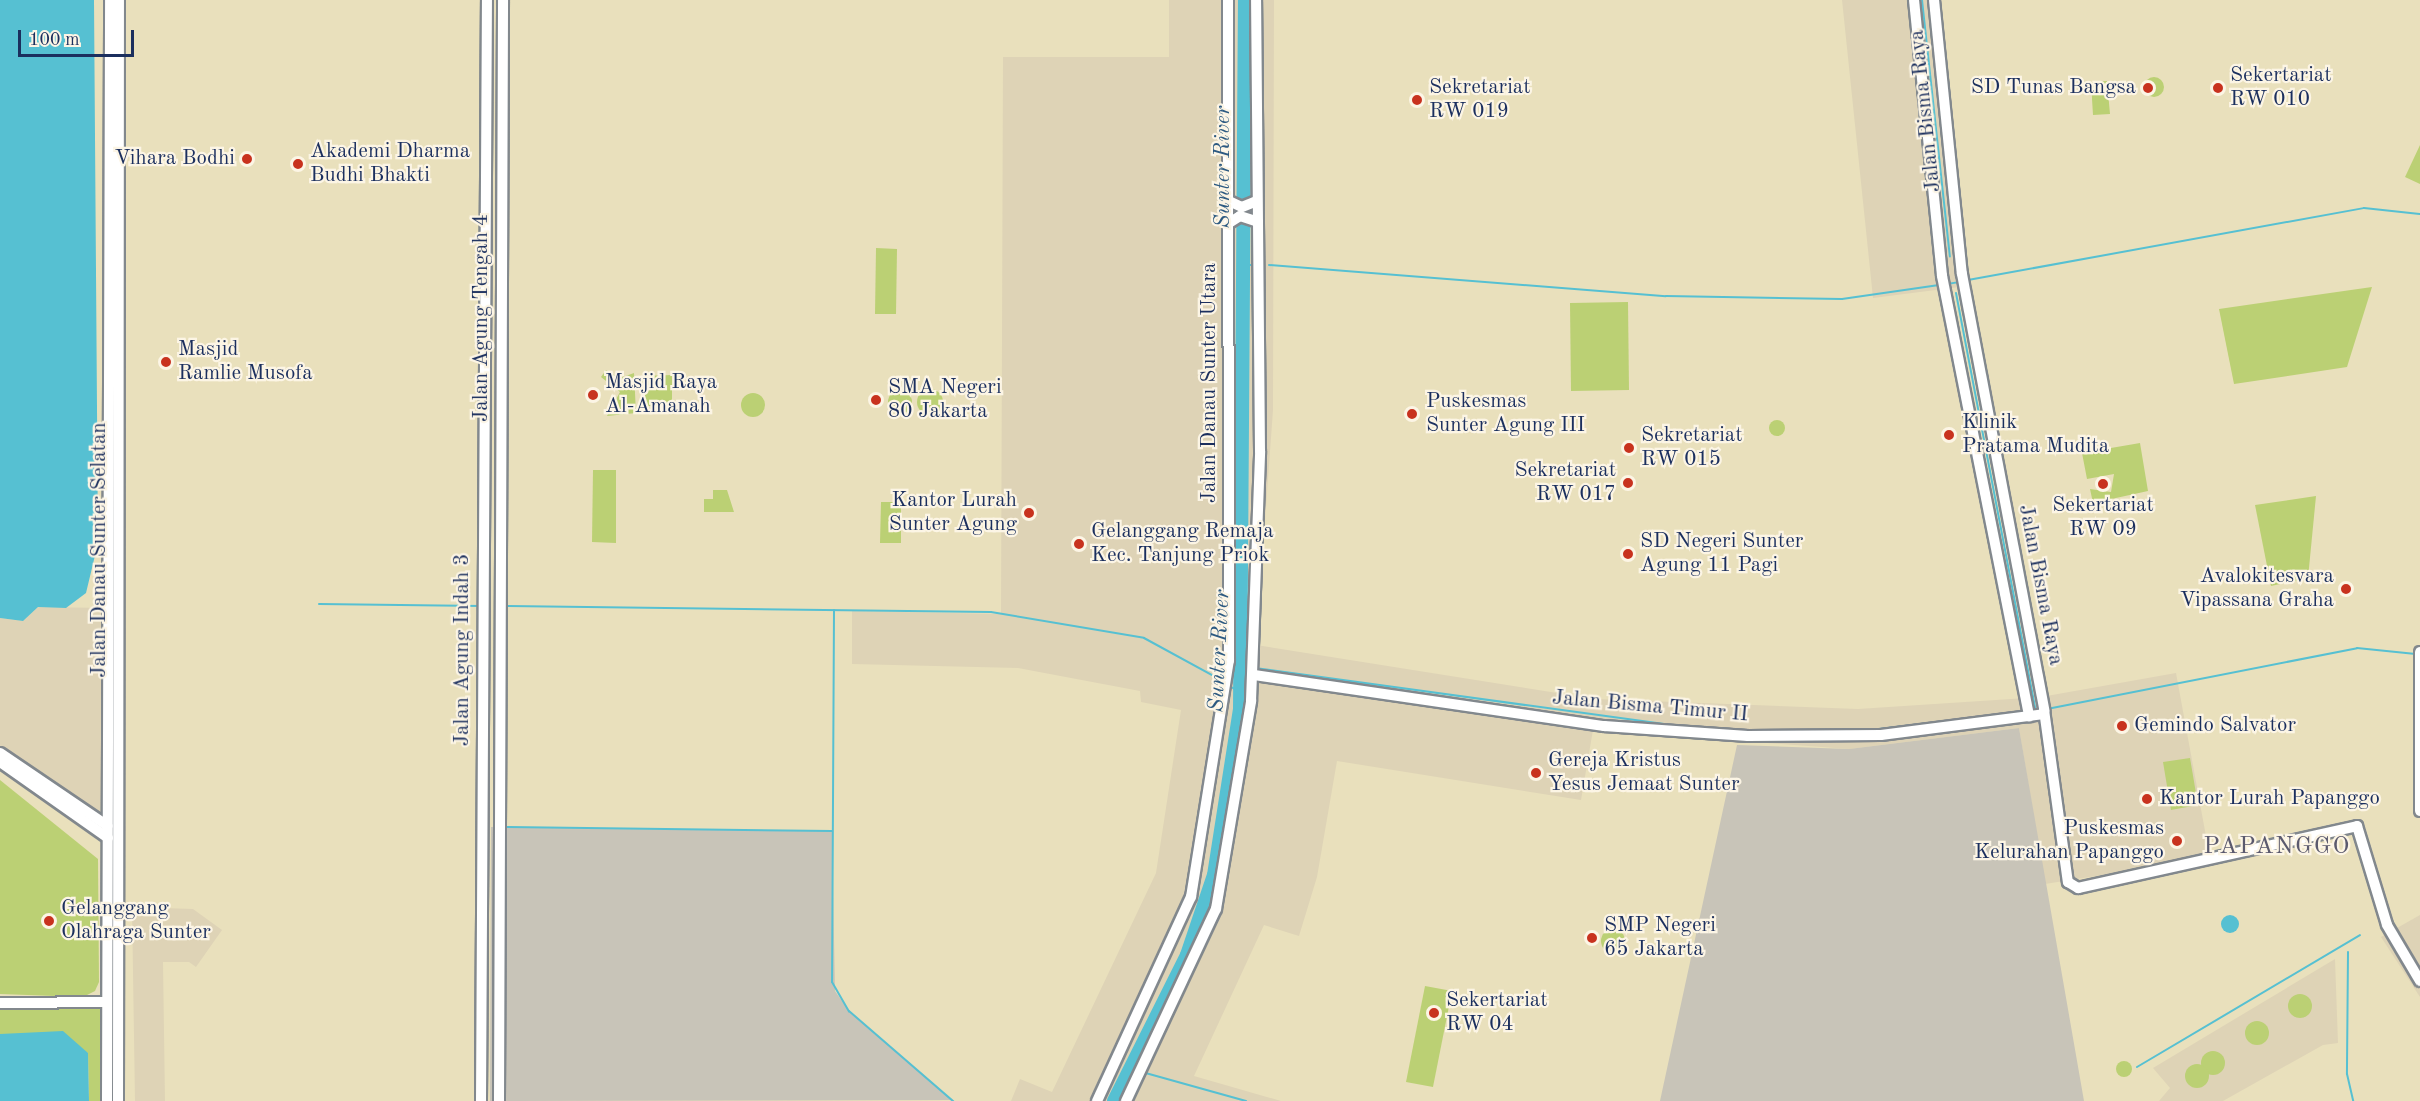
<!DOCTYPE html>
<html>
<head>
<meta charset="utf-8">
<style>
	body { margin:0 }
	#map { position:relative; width:2420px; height:1101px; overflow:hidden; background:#e9e0bc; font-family:"Old Standard TT",serif }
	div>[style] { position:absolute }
	.built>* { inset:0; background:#ded3b6 }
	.industrial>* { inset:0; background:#c8c4b8 }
	.green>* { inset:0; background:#bbd074 }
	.round { border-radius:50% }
	.water>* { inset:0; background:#56c0d2 }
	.stream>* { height:2px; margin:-1px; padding:0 1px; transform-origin:1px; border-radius:1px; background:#56c0d2 }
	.river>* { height:14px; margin:-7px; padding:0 7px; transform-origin:7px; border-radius:7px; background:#56c0d2 }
	.roads { filter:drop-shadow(2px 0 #82888d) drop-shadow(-2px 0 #82888d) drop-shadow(0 2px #82888d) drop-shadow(0 -2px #82888d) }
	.secondary>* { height:10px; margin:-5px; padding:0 5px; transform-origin:5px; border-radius:5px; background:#fff }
	.dots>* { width:16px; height:16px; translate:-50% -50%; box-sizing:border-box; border:3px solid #fcf5e5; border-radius:50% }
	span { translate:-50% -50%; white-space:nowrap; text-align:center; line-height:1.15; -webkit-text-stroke:4.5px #fcf5e5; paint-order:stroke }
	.poi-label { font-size:21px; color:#1b2f5e }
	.left { translate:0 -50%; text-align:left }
	.right { translate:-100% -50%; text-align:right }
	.street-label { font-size:21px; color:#1b2f5e }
	.water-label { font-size:22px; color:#2d5a81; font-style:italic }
	.quarter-label { font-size:24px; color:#5b5a6e; letter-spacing:1.5px }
	.scale { position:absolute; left:18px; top:30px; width:116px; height:27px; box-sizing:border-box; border:3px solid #1b2f5e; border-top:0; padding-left:8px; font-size:18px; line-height:21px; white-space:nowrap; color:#1b2f5e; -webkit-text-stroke:4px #fcf5e5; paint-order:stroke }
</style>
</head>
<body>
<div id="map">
	<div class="built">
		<div style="clip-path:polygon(1169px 0,1274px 0,1273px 410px,1256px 645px,1595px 699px,1858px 709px,2041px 697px,2176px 673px,2210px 858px,2045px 884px,2019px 728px,1849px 749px,1593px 730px,1581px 800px,1337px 761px,1317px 877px,1299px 936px,1264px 925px,1194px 1076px,1281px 1101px,1011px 1101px,1020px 1079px,1052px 1092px,1156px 873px,1181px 710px,1141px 702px,1140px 691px,1018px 668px,852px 664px,852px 611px,1001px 614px,1003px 57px,1169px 57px)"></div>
		<div style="clip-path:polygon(1842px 0,1937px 0,1967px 286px,1873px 298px)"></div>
		<div style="clip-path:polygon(38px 607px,108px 608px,108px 826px,0 747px,0 618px,23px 621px)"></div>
		<div style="clip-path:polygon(132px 907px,193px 909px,222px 930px,196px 967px,189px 962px,163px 962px,165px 1101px,135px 1101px)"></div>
		<div style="clip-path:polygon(2420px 915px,2420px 997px,2381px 937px)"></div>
		<div style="clip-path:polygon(2335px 959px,2338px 1043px,2323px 1045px,2223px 1101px,2159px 1101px,2170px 1088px,2153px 1068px)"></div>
	</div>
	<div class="industrial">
		<div style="clip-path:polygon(2019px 728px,2084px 1101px,1660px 1101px,1737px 745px,1849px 749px)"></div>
		<div style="clip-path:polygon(491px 827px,832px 831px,835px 991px,849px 1011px,952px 1100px,490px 1101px)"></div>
	</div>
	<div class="green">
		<div class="round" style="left:2144px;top:77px;width:20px;height:20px"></div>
		<div style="clip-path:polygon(2107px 81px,2110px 114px,2093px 115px,2091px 82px)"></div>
		<div style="clip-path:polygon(2420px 145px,2420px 184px,2405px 177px)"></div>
		<div style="clip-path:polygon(876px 248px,897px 249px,896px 314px,875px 314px)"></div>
		<div style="clip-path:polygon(2372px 287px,2347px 367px,2234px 384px,2219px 309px)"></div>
		<div style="clip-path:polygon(1628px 302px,1629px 390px,1571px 391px,1570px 303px)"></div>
		<div style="clip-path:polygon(606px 370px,620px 378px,634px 373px,636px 413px,607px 416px,620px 392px,601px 377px)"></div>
		<div style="clip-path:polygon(672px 375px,672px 406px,642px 406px,642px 376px)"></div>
		<div class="round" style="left:917px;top:389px;width:26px;height:26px"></div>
		<div class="round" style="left:888px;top:390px;width:24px;height:24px"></div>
		<div class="round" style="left:741px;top:393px;width:24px;height:24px"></div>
		<div class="round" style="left:1769px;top:420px;width:16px;height:16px"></div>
		<div style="clip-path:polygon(2140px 443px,2148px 491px,2093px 503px,2090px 489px,2111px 492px,2114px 474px,2087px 479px,2082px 453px)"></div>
		<div style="clip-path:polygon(593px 470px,616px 470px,616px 543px,592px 542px)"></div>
		<div style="clip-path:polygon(713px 490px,727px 490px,734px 512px,704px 512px,704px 499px,713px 499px)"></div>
		<div style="clip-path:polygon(2316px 496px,2308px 578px,2271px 586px,2255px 505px)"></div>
		<div style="clip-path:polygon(881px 502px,901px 502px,901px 543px,880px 543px)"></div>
		<div style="clip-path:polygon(2190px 758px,2198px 805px,2171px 810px,2163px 762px)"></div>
		<div style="clip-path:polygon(0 780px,98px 859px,99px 982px,95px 991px,83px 997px,0 994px)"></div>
		<div class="round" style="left:1601px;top:929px;width:24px;height:24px"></div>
		<div style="clip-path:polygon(1425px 986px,1452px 991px,1433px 1087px,1406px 1082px)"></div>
		<div class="round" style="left:2288px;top:994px;width:24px;height:24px"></div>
		<div style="clip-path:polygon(107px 1002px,106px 1101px,89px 1101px,88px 1053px,0 1034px,0 1003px)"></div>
		<div class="round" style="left:2245px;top:1021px;width:24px;height:24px"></div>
		<div class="round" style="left:2201px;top:1051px;width:24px;height:24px"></div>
		<div class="round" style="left:2116px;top:1061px;width:16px;height:16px"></div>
		<div class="round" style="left:2185px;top:1064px;width:24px;height:24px"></div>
		<div style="clip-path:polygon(1131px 1069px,1138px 1072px,1124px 1101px,1115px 1101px)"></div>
	</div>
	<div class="water">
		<div style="clip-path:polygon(0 0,94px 0,98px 543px,86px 593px,66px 608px,38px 607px,23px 621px,0 618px)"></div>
		<div class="round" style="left:2221px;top:915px;width:18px;height:18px"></div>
		<div style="clip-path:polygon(63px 1031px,88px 1053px,89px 1101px,0 1101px,0 1034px)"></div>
	</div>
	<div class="stream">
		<div style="left:1922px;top:0;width:258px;rotate:83.8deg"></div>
		<div style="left:1244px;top:265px;width:7px"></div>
		<div style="left:1269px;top:265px;width:398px;rotate:4.5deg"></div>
		<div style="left:1666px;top:296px;width:176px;rotate:1deg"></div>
		<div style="left:1842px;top:299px;width:98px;rotate:-8.2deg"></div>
		<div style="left:1968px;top:280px;width:402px;rotate:-10.3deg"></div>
		<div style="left:2364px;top:208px;width:56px;rotate:6.1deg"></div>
		<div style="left:1947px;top:284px;width:12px;rotate:-9deg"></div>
		<div style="left:1956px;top:293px;width:426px;rotate:79.2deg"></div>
		<div style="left:319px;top:604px;width:162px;rotate:0.7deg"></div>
		<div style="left:505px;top:606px;width:486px;rotate:0.7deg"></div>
		<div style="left:991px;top:612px;width:155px;rotate:9.6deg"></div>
		<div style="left:1144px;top:638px;width:88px;rotate:28.6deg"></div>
		<div style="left:834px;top:610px;width:372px;rotate:90.3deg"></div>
		<div style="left:832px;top:982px;width:34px;rotate:60deg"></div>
		<div style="left:849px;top:1011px;width:138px;rotate:40.9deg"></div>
		<div style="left:1255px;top:668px;width:435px;rotate:7.8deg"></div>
		<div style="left:1228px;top:685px;width:15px;rotate:32deg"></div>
		<div style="left:2047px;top:709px;width:316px;rotate:-11.1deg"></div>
		<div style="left:2357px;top:648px;width:59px;rotate:5.8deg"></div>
		<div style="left:1871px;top:730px;width:76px;rotate:-6.8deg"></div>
		<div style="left:503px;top:827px;width:329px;rotate:0.7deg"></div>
		<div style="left:2348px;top:952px;width:122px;rotate:90.5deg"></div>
		<div style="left:2347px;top:1074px;width:28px;rotate:77deg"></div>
		<div style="left:2137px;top:1067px;width:259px;rotate:-30.6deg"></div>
		<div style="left:1130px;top:1068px;width:7px;rotate:16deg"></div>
		<div style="left:1142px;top:1072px;width:108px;rotate:15.6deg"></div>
	</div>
	<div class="river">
		<div style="left:1114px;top:1101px;width:163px;rotate:-63.4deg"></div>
		<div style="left:1187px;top:955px;width:84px;rotate:-71.4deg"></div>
		<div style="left:1214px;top:875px;width:168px;rotate:-81.1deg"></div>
		<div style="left:1240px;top:709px;width:709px;rotate:-89.6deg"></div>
	</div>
	<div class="roads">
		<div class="secondary">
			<div style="left:1914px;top:0;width:277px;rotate:84.2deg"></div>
			<div style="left:1942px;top:276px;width:449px;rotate:78.8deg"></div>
			<div style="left:1934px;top:0;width:275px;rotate:84.2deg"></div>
			<div style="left:1962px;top:274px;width:444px;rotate:79.3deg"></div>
			<div style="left:2044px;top:710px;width:174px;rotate:82.1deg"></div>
			<div style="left:2068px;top:882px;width:12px;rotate:31deg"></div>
			<div style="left:2078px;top:888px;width:286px;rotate:-12.5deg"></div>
			<div style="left:2357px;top:826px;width:103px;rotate:73.1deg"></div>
			<div style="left:2387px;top:925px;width:65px;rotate:59.5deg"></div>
			<div style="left:1229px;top:201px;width:14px;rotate:25deg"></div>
			<div style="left:1242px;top:207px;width:16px;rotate:-22deg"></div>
			<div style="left:1229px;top:223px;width:13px;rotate:-32deg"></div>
			<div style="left:1240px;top:216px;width:19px;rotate:18deg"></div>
			<div style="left:2420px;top:652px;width:159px;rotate:90deg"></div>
			<div style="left:1254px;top:675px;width:354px;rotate:8.3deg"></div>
			<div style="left:1604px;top:726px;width:144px;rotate:4deg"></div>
			<div style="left:1748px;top:736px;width:133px;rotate:-0.4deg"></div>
			<div style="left:1881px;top:735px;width:164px;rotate:-7.3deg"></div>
			<div style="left:0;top:753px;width:130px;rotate:34.1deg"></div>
			<div style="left:0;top:762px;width:132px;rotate:35.1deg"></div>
			<div style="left:0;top:1003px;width:107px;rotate:-0.5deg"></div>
			<div style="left:107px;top:1101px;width:1101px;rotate:-89.84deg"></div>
			<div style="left:118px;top:1101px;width:1101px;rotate:-89.95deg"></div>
			<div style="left:481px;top:1101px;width:1101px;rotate:-89.69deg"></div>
			<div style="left:499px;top:1101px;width:1101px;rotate:-89.79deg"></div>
			<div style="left:1097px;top:1101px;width:225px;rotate:-65.3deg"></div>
			<div style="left:1191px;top:897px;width:239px;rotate:-80.9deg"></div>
			<div style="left:1229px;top:661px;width:661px;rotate:-90.09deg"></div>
			<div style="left:1126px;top:1101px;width:212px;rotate:-64.9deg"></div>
			<div style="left:1216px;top:909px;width:211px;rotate:-80.4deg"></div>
			<div style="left:1251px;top:701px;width:250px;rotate:-87.9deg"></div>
			<div style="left:1260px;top:451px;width:451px;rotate:-90.5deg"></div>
		</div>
	</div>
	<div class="dots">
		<div style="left:2148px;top:88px;background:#c8321e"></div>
		<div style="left:2218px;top:88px;background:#c8321e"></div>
		<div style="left:1417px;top:100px;background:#c8321e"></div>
		<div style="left:247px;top:159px;background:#c8321e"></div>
		<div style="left:298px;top:164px;background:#c8321e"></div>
		<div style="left:166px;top:362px;background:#c8321e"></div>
		<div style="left:593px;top:395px;background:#c8321e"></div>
		<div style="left:876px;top:400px;background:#c8321e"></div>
		<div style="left:1412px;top:414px;background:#c8321e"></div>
		<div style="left:1949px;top:435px;background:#c8321e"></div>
		<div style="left:1629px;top:448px;background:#c8321e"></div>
		<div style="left:1628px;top:483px;background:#c8321e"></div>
		<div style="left:2103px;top:484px;background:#c8321e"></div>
		<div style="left:1029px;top:513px;background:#c8321e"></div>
		<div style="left:1079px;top:544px;background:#c8321e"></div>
		<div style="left:1628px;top:554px;background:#c8321e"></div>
		<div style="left:2346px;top:589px;background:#c8321e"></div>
		<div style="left:2122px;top:726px;background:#c8321e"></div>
		<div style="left:1536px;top:773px;background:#c8321e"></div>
		<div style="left:2147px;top:799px;background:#c8321e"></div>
		<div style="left:2177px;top:841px;background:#c8321e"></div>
		<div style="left:49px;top:921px;background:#c8321e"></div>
		<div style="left:1592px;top:938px;background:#c8321e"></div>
		<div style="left:1434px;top:1013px;background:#c8321e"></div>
	</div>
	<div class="poi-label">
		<span class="left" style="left:2230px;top:88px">Sekertariat<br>RW 010</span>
		<span class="left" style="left:1429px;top:100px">Sekretariat<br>RW 019</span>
		<span class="right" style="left:2136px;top:88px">SD Tunas Bangsa</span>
		<span class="left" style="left:310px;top:164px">Akademi Dharma<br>Budhi Bhakti</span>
		<span class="right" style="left:235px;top:159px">Vihara Bodhi</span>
		<span class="left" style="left:178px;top:362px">Masjid<br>Ramlie Musofa</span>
		<span class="left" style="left:605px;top:395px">Masjid Raya<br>Al-Amanah</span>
		<span class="left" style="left:888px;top:400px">SMA Negeri<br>80 Jakarta</span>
		<span class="left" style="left:1426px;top:414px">Puskesmas<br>Sunter Agung III</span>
		<span class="left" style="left:1962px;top:435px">Klinik<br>Pratama Mudita</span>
		<span class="left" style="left:1641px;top:448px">Sekretariat<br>RW 015</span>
		<span class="right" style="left:1616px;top:483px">Sekretariat<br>RW 017</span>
		<span class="right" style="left:1017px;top:513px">Kantor Lurah<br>Sunter Agung</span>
		<span style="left:2103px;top:518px">Sekertariat<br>RW 09</span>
		<span class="left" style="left:1091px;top:544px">Gelanggang Remaja<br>Kec. Tanjung Priok</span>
		<span class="left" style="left:1640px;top:554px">SD Negeri Sunter<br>Agung 11 Pagi</span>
		<span class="right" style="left:2334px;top:589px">Avalokitesvara<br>Vipassana Graha</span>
		<span class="left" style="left:2134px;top:726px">Gemindo Salvator</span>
		<span class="left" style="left:1548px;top:773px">Gereja Kristus<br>Yesus Jemaat Sunter</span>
		<span class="left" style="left:2159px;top:799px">Kantor Lurah Papanggo</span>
		<span class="right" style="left:2164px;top:841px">Puskesmas<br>Kelurahan Papanggo</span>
		<span class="left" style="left:61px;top:921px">Gelanggang<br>Olahraga Sunter</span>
		<span class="left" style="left:1604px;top:938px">SMP Negeri<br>65 Jakarta</span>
		<span class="left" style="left:1446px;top:1013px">Sekertariat<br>RW 04</span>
	</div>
	<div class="street-label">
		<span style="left:1926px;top:111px;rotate:-96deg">Jalan Bisma Raya</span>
		<span style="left:482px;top:318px;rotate:-90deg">Jalan Agung Tengah 4</span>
		<span style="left:1210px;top:383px;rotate:-90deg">Jalan Danau Sunter Utara</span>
		<span style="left:100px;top:550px;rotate:-90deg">Jalan Danau Sunter Selatan</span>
		<span style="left:2040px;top:585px;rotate:79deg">Jalan Bisma Raya</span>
		<span style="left:463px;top:650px;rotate:-90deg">Jalan Agung Indah 3</span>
		<span style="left:1650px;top:707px;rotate:5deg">Jalan Bisma Timur II</span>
	</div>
	<div class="water-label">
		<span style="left:1224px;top:167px;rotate:-90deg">Sunter River</span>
		<span style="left:1220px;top:651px;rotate:-87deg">Sunter River</span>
	</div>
	<div class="quarter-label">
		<span style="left:2277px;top:848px">PAPANGGO</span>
	</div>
	<div class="scale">100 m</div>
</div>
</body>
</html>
